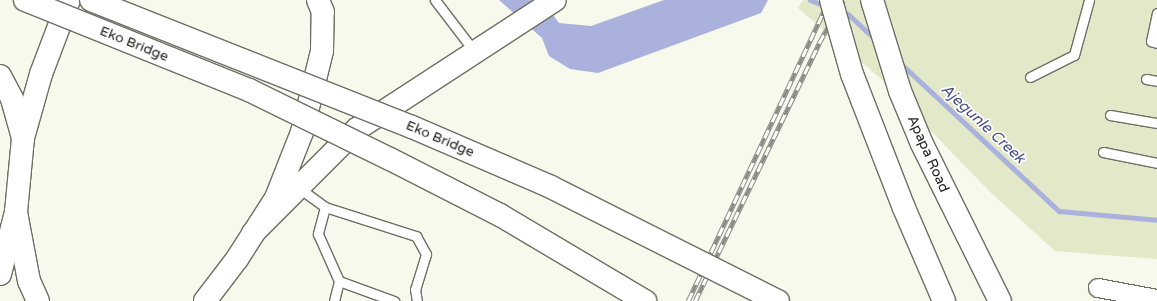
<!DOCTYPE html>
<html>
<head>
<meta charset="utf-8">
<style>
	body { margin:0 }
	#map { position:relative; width:1157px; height:301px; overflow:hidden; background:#f7f9ed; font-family:"Varela Round",sans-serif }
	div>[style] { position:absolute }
	.green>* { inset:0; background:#e2e8c8 }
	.water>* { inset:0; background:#a9b1dc }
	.stream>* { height:5px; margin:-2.5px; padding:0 2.5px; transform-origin:2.5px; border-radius:2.5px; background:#a9b1dc }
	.roads { filter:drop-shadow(1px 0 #6d6f65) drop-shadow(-1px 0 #6d6f65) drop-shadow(0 1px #6d6f65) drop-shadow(0 -1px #6d6f65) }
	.lane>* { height:9px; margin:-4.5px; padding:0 4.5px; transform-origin:4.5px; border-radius:4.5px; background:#fff }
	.street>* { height:18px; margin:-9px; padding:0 9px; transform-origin:9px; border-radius:9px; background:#fff }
	.secondary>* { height:22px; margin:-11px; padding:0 11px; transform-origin:11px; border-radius:11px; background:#fff }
	.primary>* { height:22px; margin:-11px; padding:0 11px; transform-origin:11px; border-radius:11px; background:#fff }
	.highway>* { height:22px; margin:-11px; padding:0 11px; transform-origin:11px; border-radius:11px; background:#fff }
	.rail>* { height:4.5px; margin-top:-2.25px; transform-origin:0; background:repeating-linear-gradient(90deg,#fff 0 9px,#8b8c84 0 18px); box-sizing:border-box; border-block:1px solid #8b8c84 }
	.bridges { filter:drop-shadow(1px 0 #6d6f65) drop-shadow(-1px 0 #6d6f65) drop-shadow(0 1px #6d6f65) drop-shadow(0 -1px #6d6f65) }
	.highway-bridge>* { height:22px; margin:-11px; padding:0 11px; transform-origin:11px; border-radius:11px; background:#fff }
	span { translate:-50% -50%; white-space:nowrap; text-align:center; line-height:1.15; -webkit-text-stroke:3.5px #fff; paint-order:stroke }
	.street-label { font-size:14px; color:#232420 }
	.water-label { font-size:15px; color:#484f87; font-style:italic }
</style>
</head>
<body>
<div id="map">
	<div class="green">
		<div style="clip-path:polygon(803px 0,1157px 0,1157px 259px,1055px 251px,988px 190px,879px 77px,798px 8px)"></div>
	</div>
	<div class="water">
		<div style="clip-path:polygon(499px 0,542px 0,559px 23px,591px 26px,664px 0,768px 0,761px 13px,598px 73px,570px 69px,549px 56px,542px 38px)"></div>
	</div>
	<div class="stream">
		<div style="left:810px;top:0;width:17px;rotate:21deg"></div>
		<div style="left:841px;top:11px;width:9px;rotate:27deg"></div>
		<div style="left:849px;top:15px;width:37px;rotate:43deg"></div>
		<div style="left:899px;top:62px;width:219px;rotate:43deg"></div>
		<div style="left:1059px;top:211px;width:98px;rotate:5.2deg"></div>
	</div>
	<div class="roads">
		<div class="lane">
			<div style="left:435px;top:0;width:64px;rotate:52.6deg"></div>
			<div style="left:1157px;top:13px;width:29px;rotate:102deg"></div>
			<div style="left:1151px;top:41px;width:6px;rotate:18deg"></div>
			<div style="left:1030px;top:77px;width:49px;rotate:-26.6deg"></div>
			<div style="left:1074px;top:55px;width:57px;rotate:-74.7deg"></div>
			<div style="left:1146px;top:79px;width:11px;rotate:10deg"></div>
			<div style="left:1110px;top:115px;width:48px;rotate:9.7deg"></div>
			<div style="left:1103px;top:152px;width:55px;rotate:11.5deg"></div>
			<div style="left:299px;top:188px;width:32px;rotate:36deg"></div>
			<div style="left:325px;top:207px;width:96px;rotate:17.7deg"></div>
			<div style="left:416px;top:236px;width:21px;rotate:61deg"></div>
			<div style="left:426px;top:254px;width:37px;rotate:107deg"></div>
			<div style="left:415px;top:289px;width:12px;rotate:81deg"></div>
			<div style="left:325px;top:207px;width:28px;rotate:105deg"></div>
			<div style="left:318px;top:234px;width:51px;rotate:65.9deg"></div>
			<div style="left:339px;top:281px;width:21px;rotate:104deg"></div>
			<div style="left:339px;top:281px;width:59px;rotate:20deg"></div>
		</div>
		<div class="street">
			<div style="left:1098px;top:288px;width:60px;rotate:10.6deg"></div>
		</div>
		<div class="secondary">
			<div style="left:0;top:274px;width:64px;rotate:-75.5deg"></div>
		</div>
		<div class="primary">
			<div style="left:253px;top:233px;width:147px;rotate:-45deg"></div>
			<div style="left:357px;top:129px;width:236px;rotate:-33.1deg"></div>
			<div style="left:38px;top:301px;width:22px;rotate:-114deg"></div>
			<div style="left:29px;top:281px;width:70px;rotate:-100.7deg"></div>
			<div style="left:16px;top:212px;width:74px;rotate:-84.6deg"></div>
			<div style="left:23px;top:138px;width:66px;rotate:-74.3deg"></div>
			<div style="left:41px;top:74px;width:79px;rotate:-69.3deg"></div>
			<div style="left:205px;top:301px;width:53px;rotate:-52.7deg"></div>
			<div style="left:237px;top:259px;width:72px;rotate:-57.4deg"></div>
			<div style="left:276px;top:198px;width:71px;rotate:-68.5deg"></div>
			<div style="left:302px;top:132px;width:83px;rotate:-76.1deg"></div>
			<div style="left:322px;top:51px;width:39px;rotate:-89deg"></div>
			<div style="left:323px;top:12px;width:13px;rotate:-113deg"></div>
		</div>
		<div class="highway">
			<div style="left:872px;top:0;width:95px;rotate:72.9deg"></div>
			<div style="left:900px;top:91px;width:57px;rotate:67.5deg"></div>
			<div style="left:922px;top:144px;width:175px;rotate:63.6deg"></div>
			<div style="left:0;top:76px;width:26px;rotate:62deg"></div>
			<div style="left:12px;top:99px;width:41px;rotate:74.2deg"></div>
		</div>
	</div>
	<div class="rail">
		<div style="left:688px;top:301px;width:332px;rotate:-64.9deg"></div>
		<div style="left:695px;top:301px;width:286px;rotate:-64.3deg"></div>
		<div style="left:819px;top:43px;width:49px;rotate:-60.8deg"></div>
	</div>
	<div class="bridges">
		<div class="highway-bridge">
			<div style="left:25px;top:0;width:241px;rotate:21.9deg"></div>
			<div style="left:249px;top:90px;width:157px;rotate:26.1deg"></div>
			<div style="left:390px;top:159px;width:123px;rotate:27deg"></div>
			<div style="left:500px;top:215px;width:169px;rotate:30.7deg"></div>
			<div style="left:91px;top:0;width:345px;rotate:21.6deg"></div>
			<div style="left:412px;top:127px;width:151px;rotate:23.3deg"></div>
			<div style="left:551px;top:187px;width:254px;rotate:26.7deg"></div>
			<div style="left:831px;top:0;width:77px;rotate:74.2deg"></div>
			<div style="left:852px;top:74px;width:144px;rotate:68.8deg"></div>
			<div style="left:904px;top:208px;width:101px;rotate:66.7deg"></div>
		</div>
	</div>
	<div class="street-label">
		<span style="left:134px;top:44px;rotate:22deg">Eko Bridge</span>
		<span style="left:440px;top:139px;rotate:23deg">Eko Bridge</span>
		<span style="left:928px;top:154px;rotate:66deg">Apapa Road</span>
	</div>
	<div class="water-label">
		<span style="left:983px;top:124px;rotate:43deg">Ajegunle Creek</span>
	</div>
</div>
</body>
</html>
